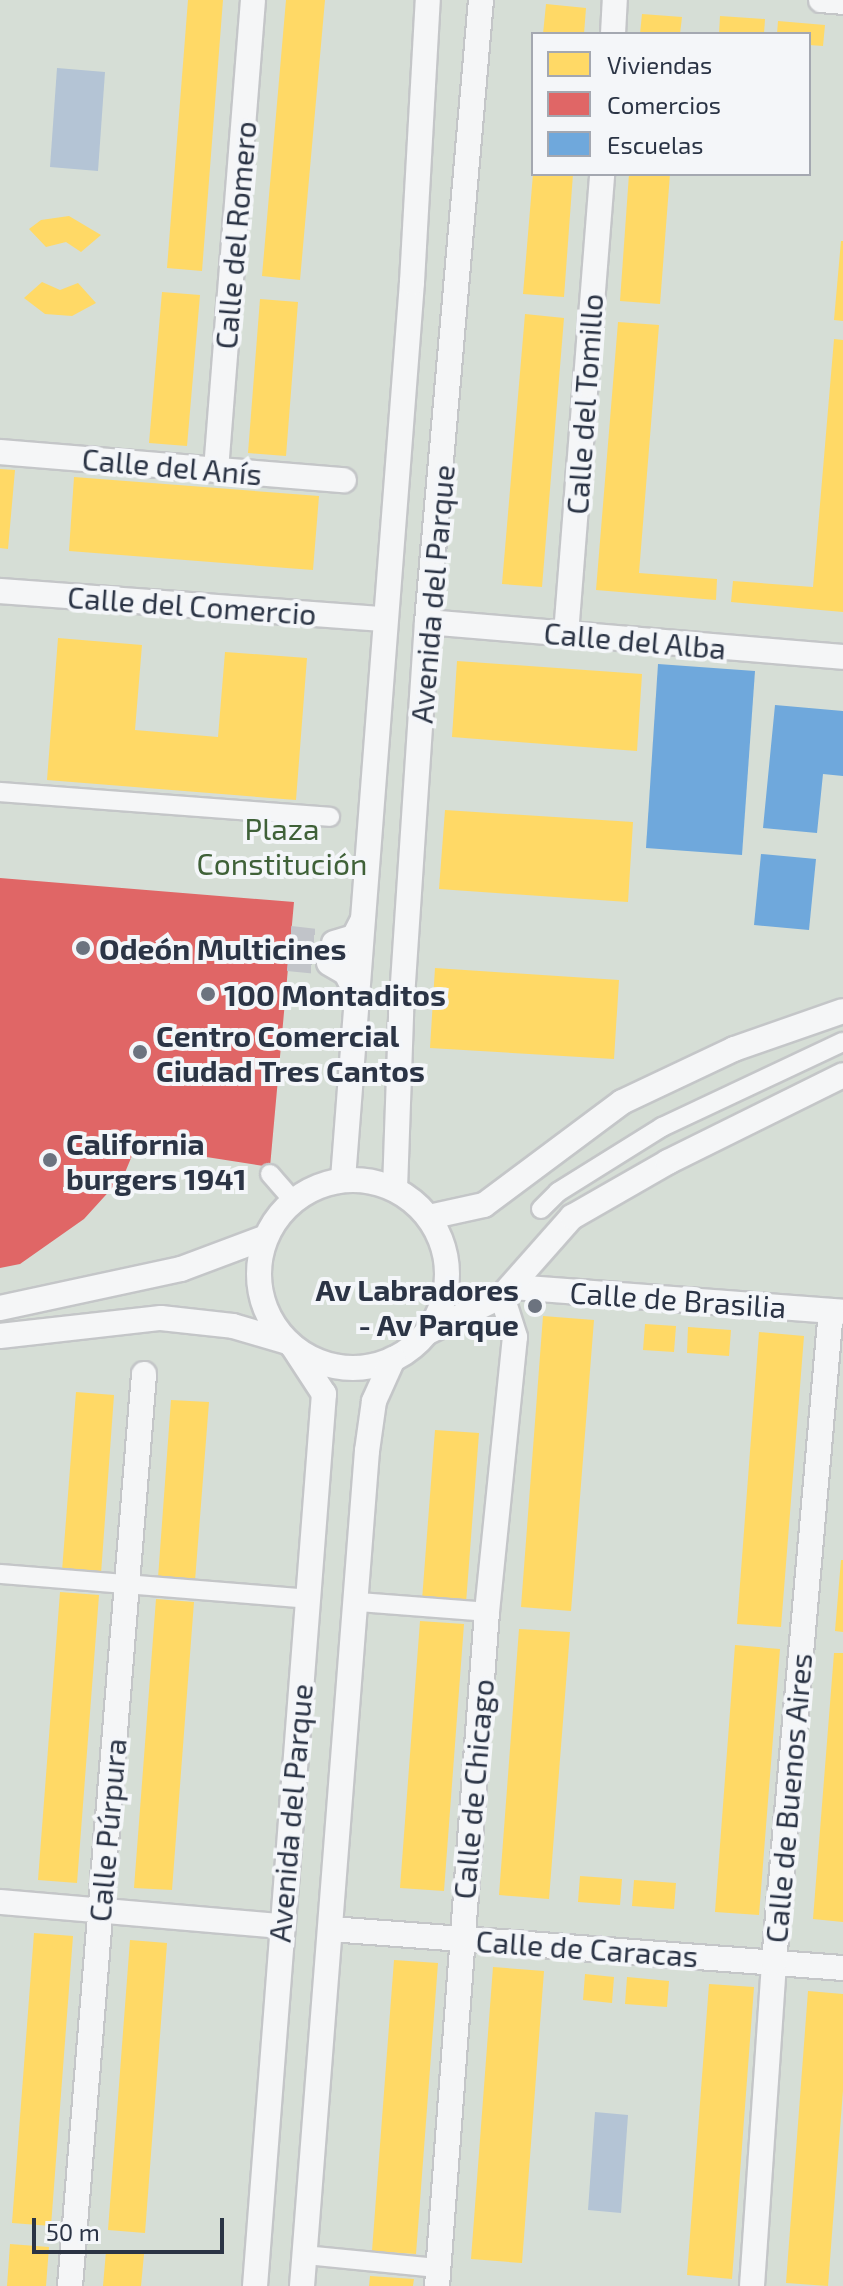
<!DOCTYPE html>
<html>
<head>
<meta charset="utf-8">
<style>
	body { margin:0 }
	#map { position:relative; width:843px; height:2286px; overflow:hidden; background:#e6e8ea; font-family:"Exo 2",sans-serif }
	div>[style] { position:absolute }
	.green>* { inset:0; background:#d6ded6 }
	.water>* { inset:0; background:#b4c4d5 }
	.homes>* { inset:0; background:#ffd966 }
	.shops>* { inset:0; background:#e06666 }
	.schools>* { inset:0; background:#6fa8dc }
	.minor-tunnel>* { height:24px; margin-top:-12px; transform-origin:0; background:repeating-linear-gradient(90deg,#c1c4c9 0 24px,transparent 0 36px) }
	.roads { filter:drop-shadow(2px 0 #c4c6c8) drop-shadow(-2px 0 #c4c6c8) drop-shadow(0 2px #c4c6c8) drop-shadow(0 -2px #c4c6c8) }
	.pedestrian>* { height:18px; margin:-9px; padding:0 9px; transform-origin:9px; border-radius:9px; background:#f5f6f7 }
	.minor>* { height:24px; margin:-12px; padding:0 12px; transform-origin:12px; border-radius:12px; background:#f5f6f7 }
	.minor>.ring { margin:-12px; padding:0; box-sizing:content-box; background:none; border:24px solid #f5f6f7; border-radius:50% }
	.dots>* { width:22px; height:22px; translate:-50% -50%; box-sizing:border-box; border:4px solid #f4f6f9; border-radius:50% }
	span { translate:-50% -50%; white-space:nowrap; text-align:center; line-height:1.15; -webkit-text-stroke:8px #f4f6f9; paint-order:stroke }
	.street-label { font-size:30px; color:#2b3445 }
	.park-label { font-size:30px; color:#3f6138 }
	.poi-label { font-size:30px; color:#2b3445; font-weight:700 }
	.left { translate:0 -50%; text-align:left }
	.right { translate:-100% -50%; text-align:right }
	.legend { position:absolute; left:531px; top:32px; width:280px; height:144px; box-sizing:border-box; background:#f4f6f9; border:2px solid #a4a8b1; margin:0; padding:10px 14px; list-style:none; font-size:24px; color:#2b3445 }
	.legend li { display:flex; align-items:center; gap:16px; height:40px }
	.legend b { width:40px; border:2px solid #a4a8b1 }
	.scale { position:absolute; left:32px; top:2218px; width:192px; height:36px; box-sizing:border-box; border:4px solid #2b3445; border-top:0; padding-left:10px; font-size:24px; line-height:28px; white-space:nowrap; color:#2b3445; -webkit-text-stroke:6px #f4f6f9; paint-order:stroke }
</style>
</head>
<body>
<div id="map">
	<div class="green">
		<div style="clip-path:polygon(evenodd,0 0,843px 0,843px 2286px,0 2286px,0 0,533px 34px,809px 34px,809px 174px,533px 174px,533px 34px)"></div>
	</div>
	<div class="water">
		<div style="clip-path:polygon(57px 68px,105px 72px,98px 171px,50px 167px)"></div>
		<div style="clip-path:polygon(595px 2112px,628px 2115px,621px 2213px,588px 2210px)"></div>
	</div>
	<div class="homes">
		<div style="clip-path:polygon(188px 0,223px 0,202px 271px,167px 268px)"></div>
		<div style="clip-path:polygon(286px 0,325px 0,300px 280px,262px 276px)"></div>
		<div style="clip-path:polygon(546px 4px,586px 8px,584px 34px,543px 34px)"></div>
		<div style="clip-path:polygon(642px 14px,682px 17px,680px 34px,640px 34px)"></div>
		<div style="clip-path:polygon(720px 16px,765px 19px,764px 34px,719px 34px)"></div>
		<div style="clip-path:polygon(778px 21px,825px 25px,823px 46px,809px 45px,809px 34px,777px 34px)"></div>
		<div style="clip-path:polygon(533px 174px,573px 174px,564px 297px,523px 294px)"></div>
		<div style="clip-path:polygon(629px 174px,670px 174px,660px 304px,620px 301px)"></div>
		<div style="clip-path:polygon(69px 216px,101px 235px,81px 252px,66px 242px,46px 247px,29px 229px,41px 220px)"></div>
		<div style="clip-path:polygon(841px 241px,843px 241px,843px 321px,834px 320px)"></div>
		<div style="clip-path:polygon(42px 282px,60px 290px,78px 283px,96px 303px,72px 316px,45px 314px,24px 298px)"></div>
		<div style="clip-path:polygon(162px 292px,200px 295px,187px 446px,149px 443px)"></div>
		<div style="clip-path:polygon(260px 299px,298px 302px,286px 456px,248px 453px)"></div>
		<div style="clip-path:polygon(525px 314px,564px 318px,542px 587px,502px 584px)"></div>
		<div style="clip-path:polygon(618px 322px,659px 325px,639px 573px,717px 579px,716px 600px,596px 590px)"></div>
		<div style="clip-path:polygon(834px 339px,843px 340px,843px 612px,731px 602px,733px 581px,813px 587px)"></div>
		<div style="clip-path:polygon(0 469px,15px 470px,8px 549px,0 548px)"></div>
		<div style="clip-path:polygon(74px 477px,319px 496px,313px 570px,69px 551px)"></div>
		<div style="clip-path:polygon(58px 638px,142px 645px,135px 730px,218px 737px,225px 652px,307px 658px,296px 800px,47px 780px)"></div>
		<div style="clip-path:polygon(457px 661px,642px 674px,637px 751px,452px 737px)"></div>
		<div style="clip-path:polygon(445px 810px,633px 822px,628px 902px,439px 889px)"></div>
		<div style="clip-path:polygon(435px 968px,619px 980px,614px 1059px,430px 1048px)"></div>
		<div style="clip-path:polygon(543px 1316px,594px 1320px,571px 1611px,521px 1607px)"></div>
		<div style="clip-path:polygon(645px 1324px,676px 1326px,674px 1352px,643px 1350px)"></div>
		<div style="clip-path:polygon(688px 1327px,731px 1330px,729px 1356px,687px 1353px)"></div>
		<div style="clip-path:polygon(759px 1332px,804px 1336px,781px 1627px,737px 1624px)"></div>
		<div style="clip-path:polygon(76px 1392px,114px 1395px,101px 1574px,62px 1571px)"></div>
		<div style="clip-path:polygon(171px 1400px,209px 1402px,195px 1581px,158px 1578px)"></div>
		<div style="clip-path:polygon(435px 1430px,479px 1433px,466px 1603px,422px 1600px)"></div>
		<div style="clip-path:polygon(841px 1560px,843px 1560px,843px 1632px,835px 1631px)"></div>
		<div style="clip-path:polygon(60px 1592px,99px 1595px,77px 1883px,38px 1880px)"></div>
		<div style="clip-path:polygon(156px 1599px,194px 1602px,172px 1890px,134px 1888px)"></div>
		<div style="clip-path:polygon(420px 1621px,464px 1624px,444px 1891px,400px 1888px)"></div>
		<div style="clip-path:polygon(519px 1629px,570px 1632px,549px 1899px,499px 1895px)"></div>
		<div style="clip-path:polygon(735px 1645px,780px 1649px,759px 1915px,715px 1912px)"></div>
		<div style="clip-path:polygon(834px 1653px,843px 1653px,843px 1922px,813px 1919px)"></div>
		<div style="clip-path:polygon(580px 1876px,622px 1879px,620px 1905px,578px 1902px)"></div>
		<div style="clip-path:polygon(634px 1880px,676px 1883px,674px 1909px,632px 1906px)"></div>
		<div style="clip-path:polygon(34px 1933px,73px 1936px,51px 2226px,12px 2223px)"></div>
		<div style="clip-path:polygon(130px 1940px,167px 1943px,145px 2233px,108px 2230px)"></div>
		<div style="clip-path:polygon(394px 1960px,438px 1963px,416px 2254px,372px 2251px)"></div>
		<div style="clip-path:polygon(493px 1967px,544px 1971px,522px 2263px,471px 2259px)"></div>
		<div style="clip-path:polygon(585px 1974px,614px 1977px,612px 2003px,583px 2000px)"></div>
		<div style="clip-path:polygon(627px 1977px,669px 1981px,667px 2007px,625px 2004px)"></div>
		<div style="clip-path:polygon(709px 1984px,754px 1987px,732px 2279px,687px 2275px)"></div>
		<div style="clip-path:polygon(808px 1991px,843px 1994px,843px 2090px,828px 2286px,786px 2283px)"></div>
		<div style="clip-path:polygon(10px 2244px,49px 2247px,46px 2286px,7px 2286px)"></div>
		<div style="clip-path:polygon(106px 2251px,144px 2254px,141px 2286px,103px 2286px)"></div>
		<div style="clip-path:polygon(370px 2276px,414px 2279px,413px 2286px,369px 2286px)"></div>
	</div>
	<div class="shops">
		<div style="clip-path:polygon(0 878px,294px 902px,270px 1167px,136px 1146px,124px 1175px,84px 1219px,20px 1264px,0 1268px)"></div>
	</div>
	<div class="schools">
		<div style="clip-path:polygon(658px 664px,755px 671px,742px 855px,646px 848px)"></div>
		<div style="clip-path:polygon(775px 705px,843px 711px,843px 776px,823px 774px,817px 833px,763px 828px)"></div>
		<div style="clip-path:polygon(761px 854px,816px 859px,809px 930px,754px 925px)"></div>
	</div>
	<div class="minor-tunnel">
		<div style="left:290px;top:938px;width:44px;rotate:6.5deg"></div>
		<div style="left:288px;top:959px;width:41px;rotate:5.6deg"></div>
	</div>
	<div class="roads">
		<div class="pedestrian">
			<div style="left:0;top:792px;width:331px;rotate:4.3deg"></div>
			<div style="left:270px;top:1174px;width:35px;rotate:49deg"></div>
			<div style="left:541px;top:1209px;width:24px;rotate:-45deg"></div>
			<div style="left:558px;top:1192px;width:123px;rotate:-32deg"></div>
			<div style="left:662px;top:1127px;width:200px;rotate:-25.2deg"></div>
			<div style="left:0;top:1574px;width:309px;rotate:4.6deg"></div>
			<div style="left:358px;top:1602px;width:129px;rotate:4.4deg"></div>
			<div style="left:305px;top:2255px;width:134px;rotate:5.6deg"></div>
		</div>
		<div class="minor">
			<div style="left:821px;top:0;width:22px;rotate:5deg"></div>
			<div style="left:613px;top:34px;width:34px;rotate:-87deg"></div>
			<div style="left:0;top:452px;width:345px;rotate:4.7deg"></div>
			<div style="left:216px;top:470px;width:471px;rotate:-85.5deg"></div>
			<div style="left:0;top:591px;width:386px;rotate:4.2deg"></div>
			<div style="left:427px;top:622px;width:417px;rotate:4.8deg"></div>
			<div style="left:566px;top:634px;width:461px;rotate:-85.5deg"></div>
			<div style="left:334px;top:943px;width:21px;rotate:-17deg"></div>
			<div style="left:354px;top:937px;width:18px;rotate:-63deg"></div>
			<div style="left:329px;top:963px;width:20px;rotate:30deg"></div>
			<div style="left:346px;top:973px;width:25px;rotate:63deg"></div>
			<div style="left:343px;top:1179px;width:900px;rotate:-85.6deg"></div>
			<div style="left:412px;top:282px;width:282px;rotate:-86.8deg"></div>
			<div class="ring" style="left:259px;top:1180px;width:164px;height:164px"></div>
			<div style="left:395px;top:1189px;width:176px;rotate:-88deg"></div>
			<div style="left:401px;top:1013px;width:392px;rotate:-86.2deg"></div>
			<div style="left:427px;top:622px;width:624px;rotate:-85.04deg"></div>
			<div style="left:429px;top:1217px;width:56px;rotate:-12.3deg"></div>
			<div style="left:484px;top:1205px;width:172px;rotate:-36.7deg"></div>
			<div style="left:622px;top:1102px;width:124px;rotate:-25.3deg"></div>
			<div style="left:734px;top:1049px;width:115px;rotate:-19.2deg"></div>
			<div style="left:513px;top:1287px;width:331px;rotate:4.3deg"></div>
			<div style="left:0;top:1308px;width:185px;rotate:-12.2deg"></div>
			<div style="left:181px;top:1269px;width:89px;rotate:-20.5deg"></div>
			<div style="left:426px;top:1333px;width:85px;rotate:-26deg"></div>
			<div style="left:502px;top:1296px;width:106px;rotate:-48.5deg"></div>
			<div style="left:572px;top:1217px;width:111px;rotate:-29.8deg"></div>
			<div style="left:668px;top:1162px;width:195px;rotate:-26.4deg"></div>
			<div style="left:0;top:1336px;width:162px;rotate:-6.4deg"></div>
			<div style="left:161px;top:1318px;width:72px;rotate:6.3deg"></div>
			<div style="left:233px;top:1326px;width:57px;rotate:16.2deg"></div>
			<div style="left:0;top:1902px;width:282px;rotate:4.9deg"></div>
			<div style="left:331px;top:1929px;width:513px;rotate:4.36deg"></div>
			<div style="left:70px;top:2286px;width:915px;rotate:-85.36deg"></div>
			<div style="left:255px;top:2286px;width:895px;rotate:-85.58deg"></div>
			<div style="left:324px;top:1394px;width:55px;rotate:-123.1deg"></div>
			<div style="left:302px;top:2286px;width:838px;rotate:-85.55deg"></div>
			<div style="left:367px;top:1451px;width:50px;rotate:-82deg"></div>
			<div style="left:374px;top:1401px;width:46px;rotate:-65.7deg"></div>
			<div style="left:437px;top:2286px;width:676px;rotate:-85.76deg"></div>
			<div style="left:487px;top:1612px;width:276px;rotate:-84.2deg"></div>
			<div style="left:515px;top:1337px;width:43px;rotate:-107.6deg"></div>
			<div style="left:752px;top:2286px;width:325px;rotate:-86.1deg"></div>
			<div style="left:774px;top:1962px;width:653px;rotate:-85deg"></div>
		</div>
	</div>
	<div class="dots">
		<div style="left:83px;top:948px;background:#6c737f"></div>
		<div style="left:208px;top:994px;background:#6c737f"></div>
		<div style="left:140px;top:1052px;background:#6c737f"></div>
		<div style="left:50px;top:1160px;background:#6c737f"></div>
		<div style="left:535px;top:1306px;background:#6c737f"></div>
	</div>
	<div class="street-label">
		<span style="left:235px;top:235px;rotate:-85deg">Calle del Romero</span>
		<span style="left:584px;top:404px;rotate:-86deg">Calle del Tomillo</span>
		<span style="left:172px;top:466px;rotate:5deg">Calle del Anís</span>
		<span style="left:432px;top:594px;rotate:-85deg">Avenida del Parque</span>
		<span style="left:192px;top:605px;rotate:4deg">Calle del Comercio</span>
		<span style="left:635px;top:640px;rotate:5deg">Calle del Alba</span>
		<span style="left:678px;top:1299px;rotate:4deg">Calle de Brasilia</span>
		<span style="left:473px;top:1789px;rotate:-85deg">Calle de Chicago</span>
		<span style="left:788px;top:1798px;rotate:-85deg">Calle de Buenos Aires</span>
		<span style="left:290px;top:1813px;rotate:-85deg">Avenida del Parque</span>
		<span style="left:107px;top:1830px;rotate:-85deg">Calle Púrpura</span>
		<span style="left:587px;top:1948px;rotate:4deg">Calle de Caracas</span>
	</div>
	<div class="park-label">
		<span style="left:282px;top:845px">Plaza<br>Constitución</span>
	</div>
	<div class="poi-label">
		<span class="left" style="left:99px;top:948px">Odeón Multicines</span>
		<span class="left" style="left:224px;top:994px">100 Montaditos</span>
		<span class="left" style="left:156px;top:1052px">Centro Comercial<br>Ciudad Tres Cantos</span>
		<span class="left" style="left:66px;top:1160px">California<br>burgers 1941</span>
		<span class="right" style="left:519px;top:1306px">Av Labradores<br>- Av Parque</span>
	</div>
	<ul class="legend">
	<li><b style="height:22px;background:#ffd966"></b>Viviendas</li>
	<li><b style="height:22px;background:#e06666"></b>Comercios</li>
	<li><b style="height:22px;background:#6fa8dc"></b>Escuelas</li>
	</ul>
	<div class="scale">50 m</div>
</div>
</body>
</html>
